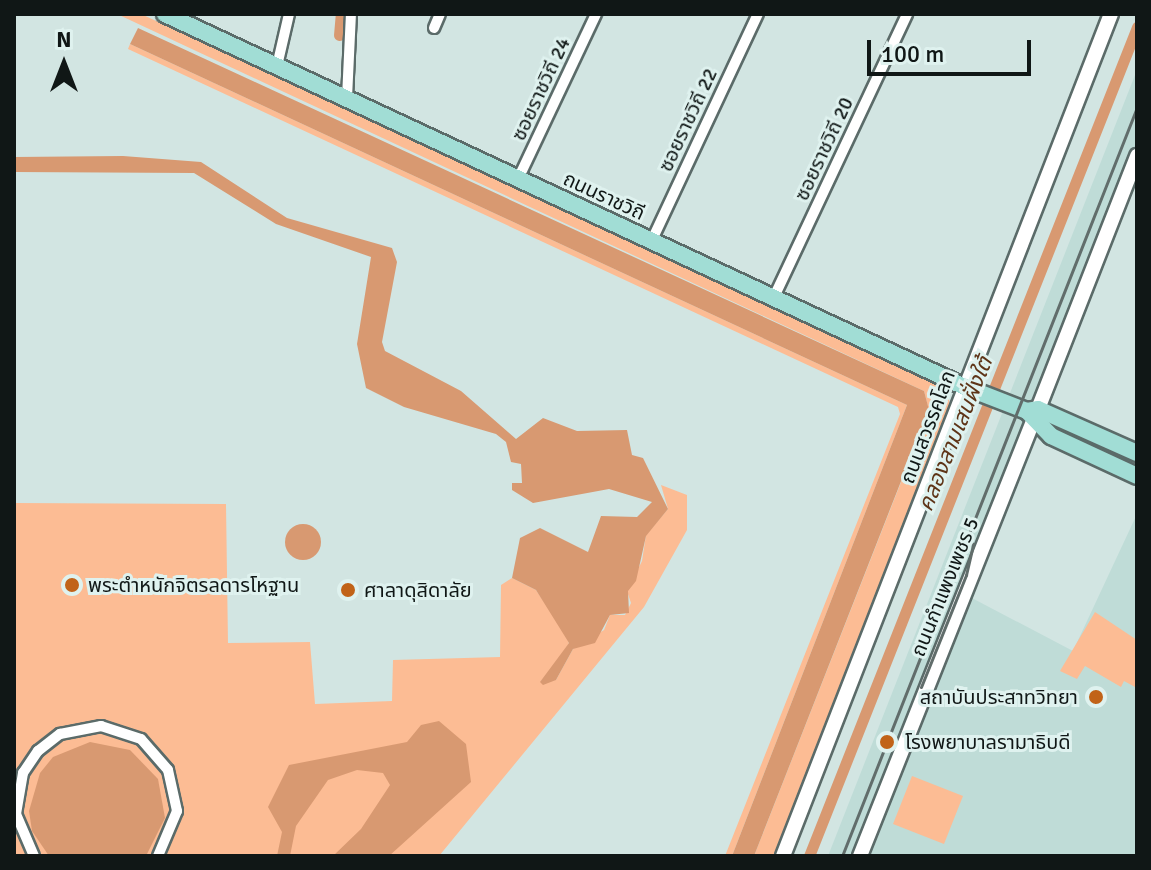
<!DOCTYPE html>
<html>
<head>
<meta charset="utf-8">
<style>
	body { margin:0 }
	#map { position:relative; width:1151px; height:870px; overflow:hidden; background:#d2e5e2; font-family:Signika,"Noto Sans Thai",sans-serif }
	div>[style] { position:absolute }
	.built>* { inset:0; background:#bfdcd7 }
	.green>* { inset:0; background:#fcbc94 }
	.water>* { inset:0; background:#d89971 }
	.round { border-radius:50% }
	.canal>* { height:11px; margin:-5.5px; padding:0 5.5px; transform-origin:5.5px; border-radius:5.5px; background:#d89971 }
	.roads { filter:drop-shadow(2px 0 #5b6b69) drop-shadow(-2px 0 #5b6b69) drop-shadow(0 2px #5b6b69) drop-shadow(0 -2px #5b6b69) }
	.street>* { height:10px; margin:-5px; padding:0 5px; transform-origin:5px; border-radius:5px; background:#fff }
	.secondary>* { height:14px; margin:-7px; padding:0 7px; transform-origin:7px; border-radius:7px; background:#fff }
	.primary>* { height:16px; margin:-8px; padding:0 8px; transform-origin:8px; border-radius:8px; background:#a1ddd5 }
	.rail>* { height:3px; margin:-1.5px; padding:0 1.5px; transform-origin:1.5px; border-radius:1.5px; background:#616d6b }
	.dots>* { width:22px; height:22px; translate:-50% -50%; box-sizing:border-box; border:4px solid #dff2ef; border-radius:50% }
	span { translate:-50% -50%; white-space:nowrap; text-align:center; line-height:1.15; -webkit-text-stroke:6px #dff2ef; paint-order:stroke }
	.street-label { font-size:20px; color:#101716 }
	.poi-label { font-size:20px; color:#101716 }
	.left { translate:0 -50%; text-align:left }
	.right { translate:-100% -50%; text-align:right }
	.water-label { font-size:22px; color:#5e3417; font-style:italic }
	.frame { position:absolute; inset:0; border:16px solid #101716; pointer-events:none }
	.north { position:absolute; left:24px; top:24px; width:80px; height:80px; -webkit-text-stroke:6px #dff2ef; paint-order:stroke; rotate:0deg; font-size:22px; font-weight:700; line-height:32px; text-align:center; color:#101716 }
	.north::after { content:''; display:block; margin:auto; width:28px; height:36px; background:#101716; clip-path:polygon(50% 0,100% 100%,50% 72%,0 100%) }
	.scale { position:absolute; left:867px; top:40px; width:164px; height:36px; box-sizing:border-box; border:4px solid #101716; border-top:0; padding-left:10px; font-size:24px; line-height:28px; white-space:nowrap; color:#101716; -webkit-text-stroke:6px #dff2ef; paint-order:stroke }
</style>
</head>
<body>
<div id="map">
	<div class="built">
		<div style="clip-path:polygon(1137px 70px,1137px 141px,856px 856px,828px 856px)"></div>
		<div style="clip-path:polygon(1137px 514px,1137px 856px,870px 856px,970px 597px,1073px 651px)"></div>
	</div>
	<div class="green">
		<div style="clip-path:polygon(117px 14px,141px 14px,933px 379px,947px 392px,951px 408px,944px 429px,776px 856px,754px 856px,929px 411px,924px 391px)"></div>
		<div style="clip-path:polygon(130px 44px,907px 405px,732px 856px,725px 856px,900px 414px,898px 407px,128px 49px)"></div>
		<div style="clip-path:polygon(661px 485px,687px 495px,687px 530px,644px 607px,439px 856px,14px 856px,14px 503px,226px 504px,228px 643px,310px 642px,315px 704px,392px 701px,393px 660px,500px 657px,501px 585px,512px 578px,536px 590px,565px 633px,569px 643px,563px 656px,541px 681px,556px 680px,573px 649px,604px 630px,610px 615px,625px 615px,631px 603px,627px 591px,642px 561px,646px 535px,668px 509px)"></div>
		<div style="clip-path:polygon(1095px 612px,1137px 640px,1135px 687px,1124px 681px,1121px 687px,1085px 666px,1077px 679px,1060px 671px)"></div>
		<div style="clip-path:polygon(912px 776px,963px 796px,944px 844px,893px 824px)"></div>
	</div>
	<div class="water">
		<div style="clip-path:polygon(138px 28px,924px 391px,929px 410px,754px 856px,732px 856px,907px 405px,130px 44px)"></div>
		<div style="clip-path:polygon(123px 156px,201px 162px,287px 218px,392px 248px,397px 262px,382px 342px,385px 351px,461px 391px,516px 439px,543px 418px,577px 431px,627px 430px,632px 455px,643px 458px,668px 509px,646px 536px,636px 581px,628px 591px,629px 613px,610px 615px,595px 643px,573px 649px,556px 680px,543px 685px,540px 682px,569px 643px,536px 590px,512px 578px,520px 538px,540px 528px,588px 552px,601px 516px,637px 517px,652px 502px,609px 489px,533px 503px,512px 490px,512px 483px,522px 483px,521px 464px,511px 462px,506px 442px,496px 434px,404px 407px,366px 388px,357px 344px,371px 257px,276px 224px,194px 173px,14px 172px,14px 157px)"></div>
		<div class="round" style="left:285px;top:524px;width:36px;height:36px"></div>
		<div style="clip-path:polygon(439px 721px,466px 744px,471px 782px,389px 856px,333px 856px,361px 829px,390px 785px,383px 773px,357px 770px,328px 780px,296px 826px,290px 856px,277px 856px,282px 832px,268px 807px,289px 765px,407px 742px,421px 725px)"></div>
		<div style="clip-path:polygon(90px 742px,130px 750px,158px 779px,165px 818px,146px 856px,49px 856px,32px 831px,29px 811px,40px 773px,53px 757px)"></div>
	</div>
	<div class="canal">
		<div style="left:339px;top:35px;width:21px;rotate:-85deg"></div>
		<div style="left:809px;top:856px;width:892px;rotate:-68.41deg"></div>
	</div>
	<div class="roads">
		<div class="street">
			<div style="left:434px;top:28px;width:15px;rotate:-67deg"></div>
			<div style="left:277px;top:66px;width:53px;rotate:-77deg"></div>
			<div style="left:347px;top:98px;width:84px;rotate:-87.3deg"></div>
			<div style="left:518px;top:179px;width:183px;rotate:-64.7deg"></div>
			<div style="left:652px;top:240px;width:250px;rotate:-64.9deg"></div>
			<div style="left:774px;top:297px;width:313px;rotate:-64.8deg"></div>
			<div style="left:34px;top:856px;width:46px;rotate:-113.2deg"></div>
			<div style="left:16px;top:814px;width:42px;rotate:-80.3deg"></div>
			<div style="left:23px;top:773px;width:27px;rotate:-56deg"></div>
			<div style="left:38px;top:751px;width:28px;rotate:-38deg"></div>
			<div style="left:60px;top:734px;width:42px;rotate:-11deg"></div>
			<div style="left:101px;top:726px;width:42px;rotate:18deg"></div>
			<div style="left:141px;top:739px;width:41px;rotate:48.9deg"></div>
			<div style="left:168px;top:770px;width:42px;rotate:77.6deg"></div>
			<div style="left:177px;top:811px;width:49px;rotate:112.9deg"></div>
		</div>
		<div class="secondary">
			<div style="left:1038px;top:409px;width:272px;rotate:-68.6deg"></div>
			<div style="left:783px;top:856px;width:904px;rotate:-68.72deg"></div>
			<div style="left:860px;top:856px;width:467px;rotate:-68.3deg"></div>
		</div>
		<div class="primary">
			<div style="left:165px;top:14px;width:883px;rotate:25deg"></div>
			<div style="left:965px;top:387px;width:66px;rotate:21.2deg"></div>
			<div style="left:1027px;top:411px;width:11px;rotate:-10deg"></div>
			<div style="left:1038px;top:409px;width:108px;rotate:24deg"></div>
			<div style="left:1027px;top:411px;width:35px;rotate:46deg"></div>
			<div style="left:1051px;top:436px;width:95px;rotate:24.9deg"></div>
		</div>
	</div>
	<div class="rail">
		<div style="left:921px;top:687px;width:121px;rotate:-68.1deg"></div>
		<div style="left:966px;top:575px;width:32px;rotate:-77deg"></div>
		<div style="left:842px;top:856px;width:805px;rotate:-68.5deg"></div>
	</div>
	<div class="dots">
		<div style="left:72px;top:585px;background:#c16318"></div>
		<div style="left:348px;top:590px;background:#c16318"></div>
		<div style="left:1096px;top:697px;background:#c16318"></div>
		<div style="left:887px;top:742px;background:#c16318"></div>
	</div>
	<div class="street-label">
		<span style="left:541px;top:89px;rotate:-65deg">ซอยราชวิถี 24</span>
		<span style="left:688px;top:120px;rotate:-65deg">ซอยราชวิถี 22</span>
		<span style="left:824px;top:149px;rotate:-65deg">ซอยราชวิถี 20</span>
		<span style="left:604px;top:196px;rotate:25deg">ถนนราชวิถี</span>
		<span style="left:928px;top:427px;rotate:-69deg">ถนนสวรรคโลก</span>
		<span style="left:945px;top:587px;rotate:-68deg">ถนนกำแพงเพชร 5</span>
	</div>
	<div class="poi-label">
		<span class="left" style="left:88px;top:585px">พระตำหนักจิตรลดารโหฐาน</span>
		<span class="left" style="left:364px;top:590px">ศาลาดุสิดาลัย</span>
		<span class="right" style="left:1078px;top:697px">สถาบันประสาทวิทยา</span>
		<span class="left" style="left:905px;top:742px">โรงพยาบาลรามาธิบดี</span>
	</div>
	<div class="water-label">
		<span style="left:955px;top:434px;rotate:-68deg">คลองสามเสนฝั่งใต้</span>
	</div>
	<div class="frame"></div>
	<div class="north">N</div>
	<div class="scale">100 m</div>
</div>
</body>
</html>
